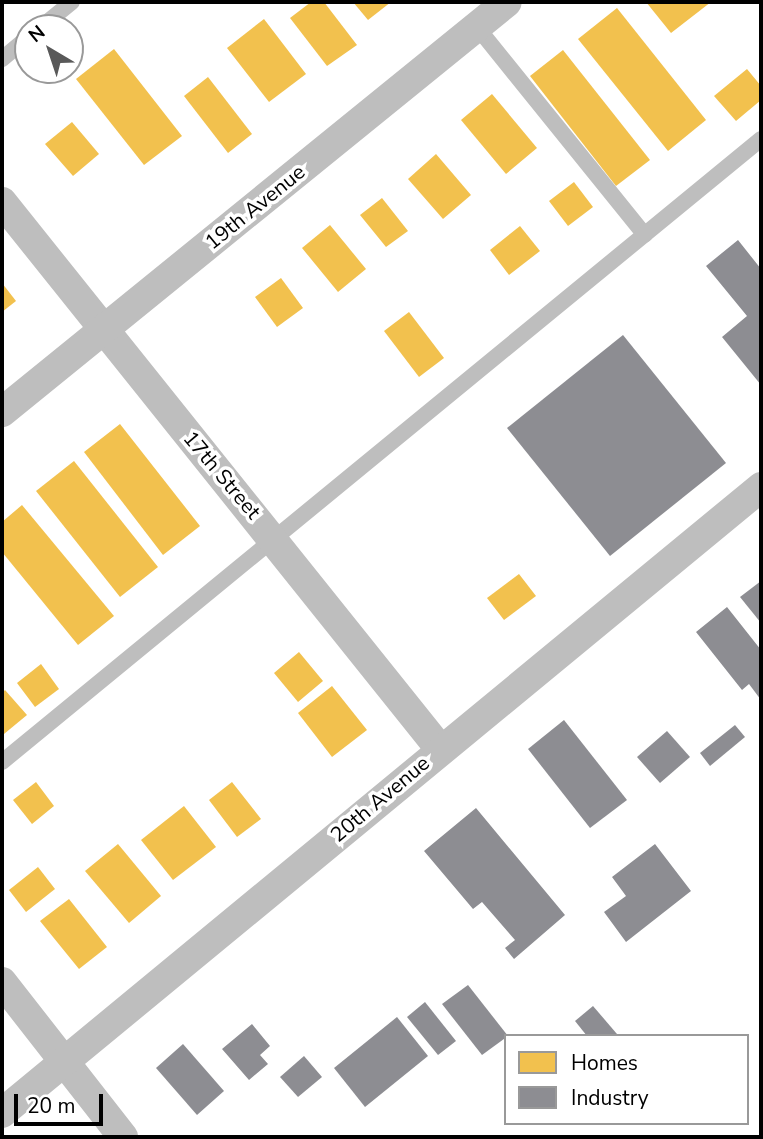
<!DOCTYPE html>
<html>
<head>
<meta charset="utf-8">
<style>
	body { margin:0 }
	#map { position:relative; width:763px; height:1139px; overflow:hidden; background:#fff; font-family:"Nunito Sans",sans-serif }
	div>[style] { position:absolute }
	.homes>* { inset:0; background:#f2c14e }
	.industry>* { inset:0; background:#8d8d92 }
	.service>* { height:16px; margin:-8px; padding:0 8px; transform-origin:8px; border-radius:8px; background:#bebebe }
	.minor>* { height:30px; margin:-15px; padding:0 15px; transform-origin:15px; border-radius:15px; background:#bebebe }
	span { translate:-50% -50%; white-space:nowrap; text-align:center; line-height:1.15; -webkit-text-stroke:7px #fff; paint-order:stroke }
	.street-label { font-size:21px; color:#000 }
	.frame { position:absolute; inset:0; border:4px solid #000; pointer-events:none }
	.legend { position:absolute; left:504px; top:1034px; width:245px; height:91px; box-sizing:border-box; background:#fff; border:2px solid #999; margin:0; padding:9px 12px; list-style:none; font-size:21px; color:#000 }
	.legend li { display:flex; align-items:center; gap:14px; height:35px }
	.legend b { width:35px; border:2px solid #999 }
	.north { position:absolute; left:14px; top:14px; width:70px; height:70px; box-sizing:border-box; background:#fff; border:2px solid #999; border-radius:50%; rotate:321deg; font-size:19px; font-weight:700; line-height:28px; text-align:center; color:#000 }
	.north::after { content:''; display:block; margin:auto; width:24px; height:32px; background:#595959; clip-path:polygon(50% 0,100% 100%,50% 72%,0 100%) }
	.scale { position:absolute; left:14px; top:1094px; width:89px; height:32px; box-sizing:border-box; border:4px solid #000; border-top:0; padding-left:9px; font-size:21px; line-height:24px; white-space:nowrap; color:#000; -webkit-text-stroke:5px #fff; paint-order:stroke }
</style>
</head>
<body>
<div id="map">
	<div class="homes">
		<div style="clip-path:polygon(311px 2px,324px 2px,357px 45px,327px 66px,290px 18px)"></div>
		<div style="clip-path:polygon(353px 2px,391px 2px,368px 20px)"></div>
		<div style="clip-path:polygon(646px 2px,711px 2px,671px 33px)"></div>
		<div style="clip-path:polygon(617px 8px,706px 120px,668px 151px,578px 39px)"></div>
		<div style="clip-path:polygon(264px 19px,306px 74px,269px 102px,227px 48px)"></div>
		<div style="clip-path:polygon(114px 49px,182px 136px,144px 165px,76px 79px)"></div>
		<div style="clip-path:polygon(563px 50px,650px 160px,616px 186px,530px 76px)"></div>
		<div style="clip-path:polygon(747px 69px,761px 86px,761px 100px,736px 121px,714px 96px)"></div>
		<div style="clip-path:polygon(208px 77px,252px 134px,228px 153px,184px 96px)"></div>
		<div style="clip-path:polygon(492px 94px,537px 148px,506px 174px,461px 120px)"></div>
		<div style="clip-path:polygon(72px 122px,99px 154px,73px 176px,45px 144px)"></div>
		<div style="clip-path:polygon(436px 154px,471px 195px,443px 219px,408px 179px)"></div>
		<div style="clip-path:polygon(574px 182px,593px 207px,568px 226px,549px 201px)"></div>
		<div style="clip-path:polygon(382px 198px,408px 231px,386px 247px,360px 215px)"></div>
		<div style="clip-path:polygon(330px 225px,366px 269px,338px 292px,302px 248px)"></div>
		<div style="clip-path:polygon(520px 226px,540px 251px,509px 275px,490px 250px)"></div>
		<div style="clip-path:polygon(281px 278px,303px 308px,277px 327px,255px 297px)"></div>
		<div style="clip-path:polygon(2px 283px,16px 301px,2px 312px)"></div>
		<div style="clip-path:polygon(409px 312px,444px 358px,419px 377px,384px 331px)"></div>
		<div style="clip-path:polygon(120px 424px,200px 526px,163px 555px,84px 452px)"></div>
		<div style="clip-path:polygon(74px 461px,158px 567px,120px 597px,36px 491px)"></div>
		<div style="clip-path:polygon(22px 505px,114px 616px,78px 645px,2px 552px,2px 522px)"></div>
		<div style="clip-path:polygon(519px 574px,536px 596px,504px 620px,487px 598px)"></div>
		<div style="clip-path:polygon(299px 652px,323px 681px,298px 702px,274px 673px)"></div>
		<div style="clip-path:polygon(41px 664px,59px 689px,35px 707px,17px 683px)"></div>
		<div style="clip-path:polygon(332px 686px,367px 730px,332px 757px,298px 713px)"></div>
		<div style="clip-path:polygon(5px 690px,27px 715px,4px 734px,2px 693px)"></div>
		<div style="clip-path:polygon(36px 782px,54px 806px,32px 824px,13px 800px)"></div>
		<div style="clip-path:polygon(232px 782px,261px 819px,237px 837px,209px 800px)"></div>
		<div style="clip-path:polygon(184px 806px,216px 847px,173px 880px,141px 840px)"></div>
		<div style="clip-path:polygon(118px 844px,161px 896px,129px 923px,85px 871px)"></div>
		<div style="clip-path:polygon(38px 867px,55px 889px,26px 912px,9px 890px)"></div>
		<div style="clip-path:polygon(69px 899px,107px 947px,79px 969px,40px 921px)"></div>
	</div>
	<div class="industry">
		<div style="clip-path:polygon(738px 240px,761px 269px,761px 385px,722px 337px,747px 316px,706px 266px)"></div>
		<div style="clip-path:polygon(623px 335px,726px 463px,610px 556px,507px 428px)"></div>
		<div style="clip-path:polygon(761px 581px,761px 623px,740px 597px)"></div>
		<div style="clip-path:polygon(727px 607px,761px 650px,761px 700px,749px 684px,742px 690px,696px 632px)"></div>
		<div style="clip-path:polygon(564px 720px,627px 800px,590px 828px,528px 749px)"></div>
		<div style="clip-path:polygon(735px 725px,745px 737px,710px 766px,700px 753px)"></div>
		<div style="clip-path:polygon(667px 731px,690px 757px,660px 783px,637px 757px)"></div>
		<div style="clip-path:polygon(476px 808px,565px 915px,514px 959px,505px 948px,515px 940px,482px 902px,473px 909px,424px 851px)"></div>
		<div style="clip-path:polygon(655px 844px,691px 891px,626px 942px,604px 912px,626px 896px,612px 877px)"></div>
		<div style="clip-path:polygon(468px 985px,508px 1036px,482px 1055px,442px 1004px)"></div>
		<div style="clip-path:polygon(425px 1002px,456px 1041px,438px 1055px,407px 1017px)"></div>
		<div style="clip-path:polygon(593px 1006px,617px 1034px,615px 1036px,587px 1036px,575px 1021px)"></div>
		<div style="clip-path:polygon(397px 1017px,428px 1056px,365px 1107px,334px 1068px)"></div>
		<div style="clip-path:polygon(252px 1024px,270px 1046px,260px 1055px,268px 1064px,249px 1080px,222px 1049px)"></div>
		<div style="clip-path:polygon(183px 1044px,224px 1091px,197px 1115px,156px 1068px)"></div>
		<div style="clip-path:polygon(304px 1056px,322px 1077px,298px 1097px,280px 1077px)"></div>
	</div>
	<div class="service">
		<div style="left:477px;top:27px;width:267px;rotate:51.1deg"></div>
		<div style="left:40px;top:28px;width:41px;rotate:-39.1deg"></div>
		<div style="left:2px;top:59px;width:34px;rotate:-40deg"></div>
		<div style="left:2px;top:762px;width:982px;rotate:-39.38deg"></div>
	</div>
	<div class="minor">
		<div style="left:2px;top:202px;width:701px;rotate:51.31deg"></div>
		<div style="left:2px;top:412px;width:650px;rotate:-39.07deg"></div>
		<div style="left:2px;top:982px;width:197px;rotate:52deg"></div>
		<div style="left:2px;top:1113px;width:984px;rotate:-39.51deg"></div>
	</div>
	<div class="street-label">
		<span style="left:255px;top:207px;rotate:-39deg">19th Avenue</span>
		<span style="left:222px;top:475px;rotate:50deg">17th Street</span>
		<span style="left:380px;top:799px;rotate:-40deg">20th Avenue</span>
	</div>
	<div class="frame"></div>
	<ul class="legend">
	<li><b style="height:19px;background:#f2c14e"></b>Homes</li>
	<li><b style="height:19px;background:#8d8d92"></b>Industry</li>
	</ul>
	<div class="north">N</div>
	<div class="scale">20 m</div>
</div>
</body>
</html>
